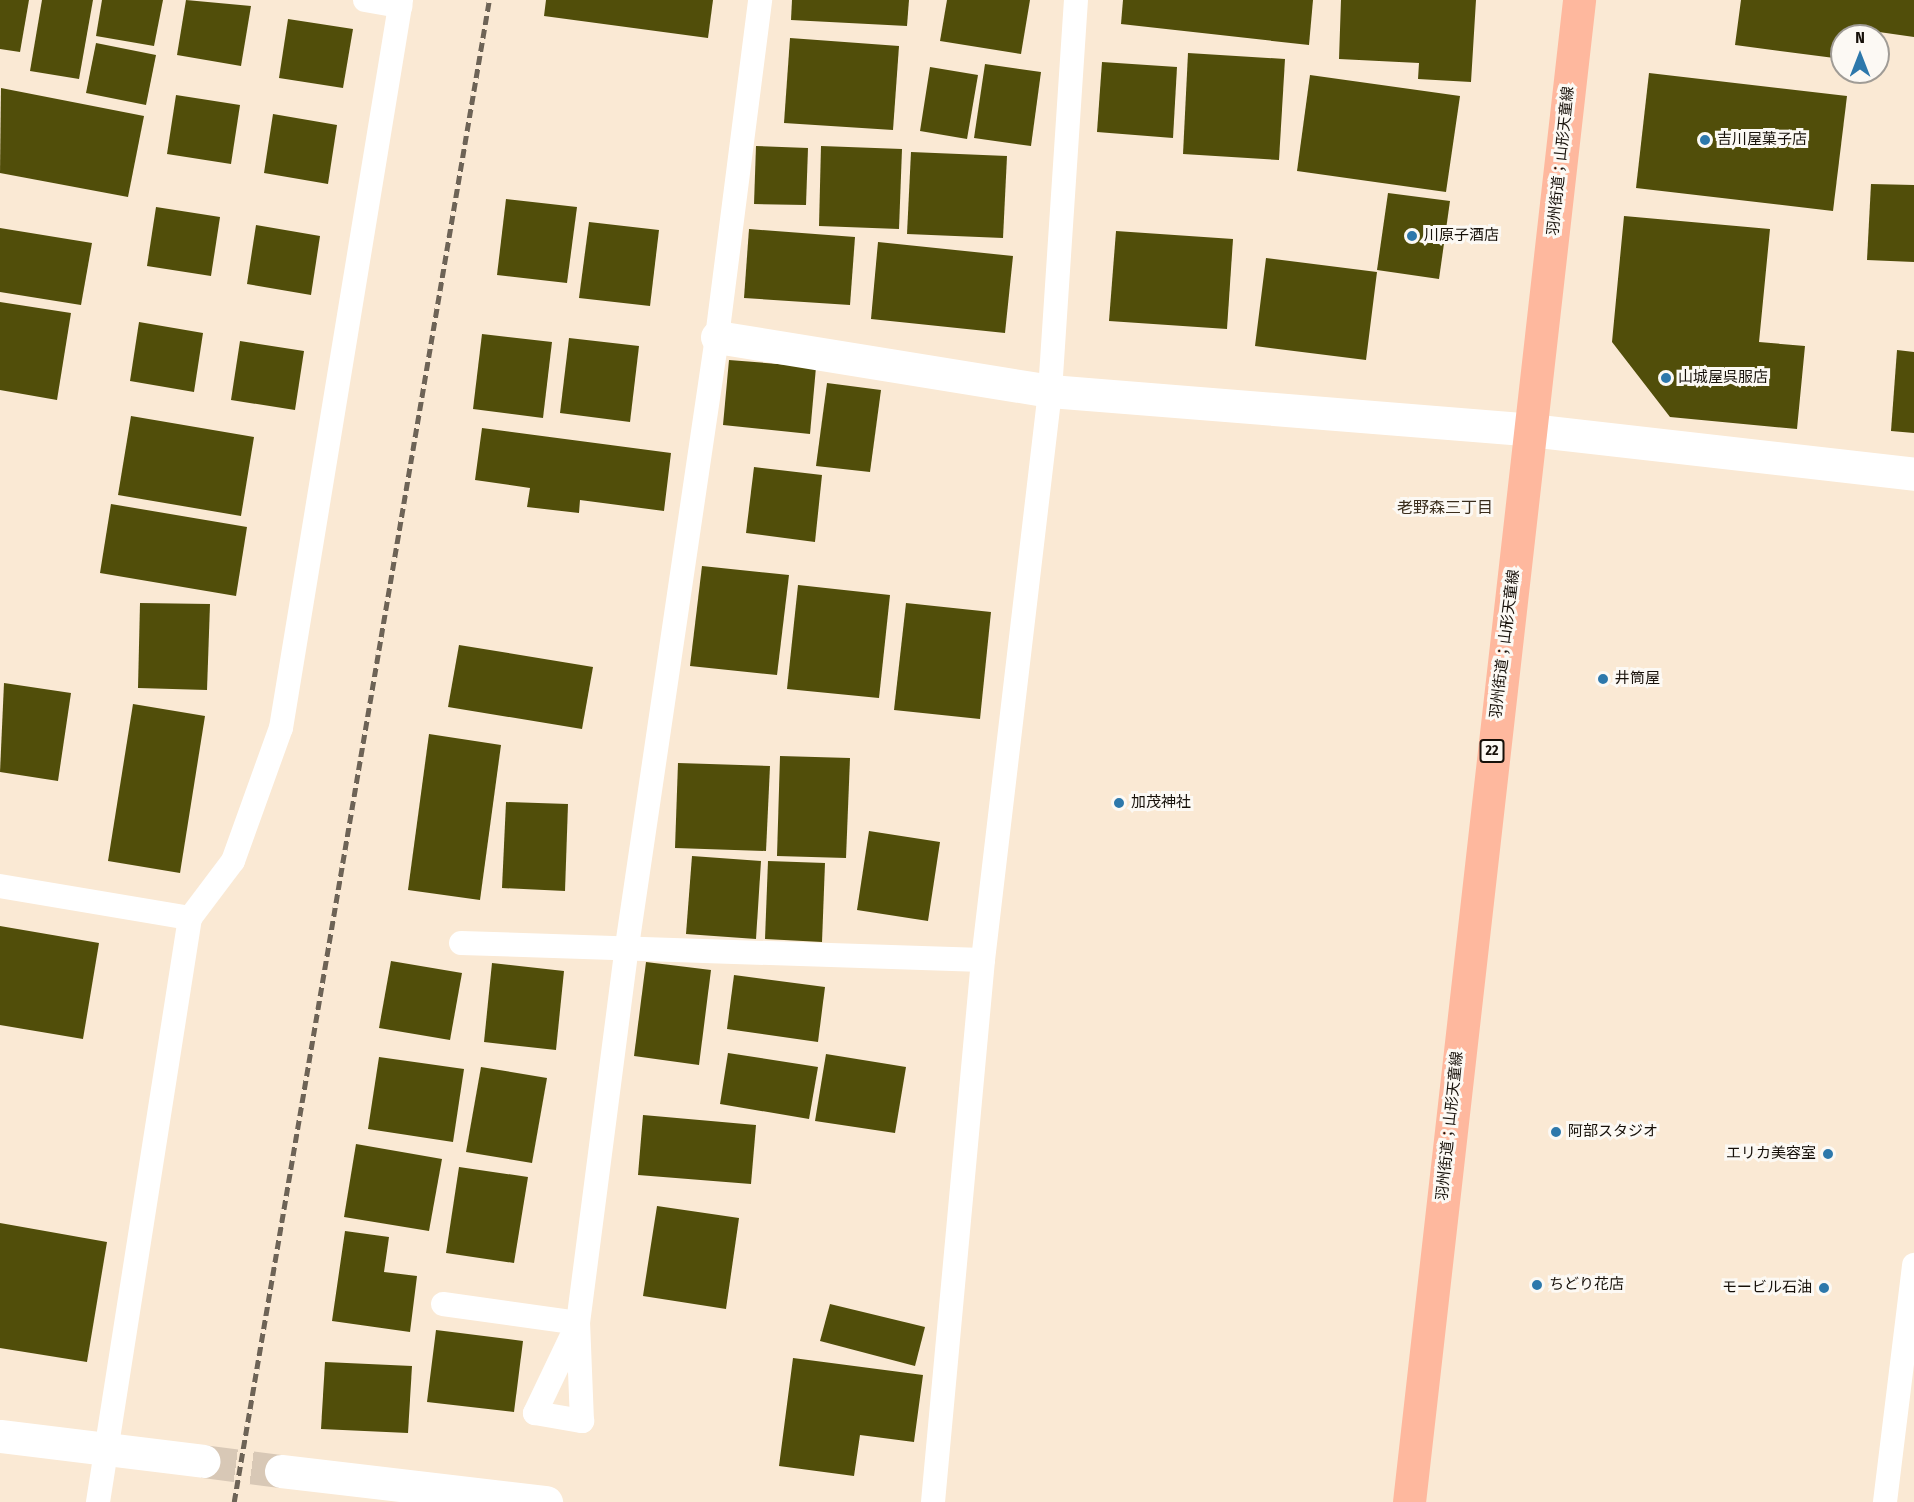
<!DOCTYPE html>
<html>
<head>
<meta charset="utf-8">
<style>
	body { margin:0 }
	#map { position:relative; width:1914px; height:1502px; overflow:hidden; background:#fae9d4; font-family:"Fira Sans Condensed","Noto Sans JP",sans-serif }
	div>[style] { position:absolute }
	.building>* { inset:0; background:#514e0a }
	.tertiary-tunnel>* { height:33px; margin-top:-16.5px; transform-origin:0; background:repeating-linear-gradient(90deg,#d8c8b6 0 33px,transparent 0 49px) }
	.service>* { height:24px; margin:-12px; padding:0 12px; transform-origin:12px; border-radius:12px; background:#fff }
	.minor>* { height:33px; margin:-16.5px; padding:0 16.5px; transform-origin:16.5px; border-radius:16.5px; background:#fff }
	.primary>* { height:33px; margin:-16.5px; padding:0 16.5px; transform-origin:16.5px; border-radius:16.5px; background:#feb89e }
	.rail>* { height:4.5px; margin-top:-2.25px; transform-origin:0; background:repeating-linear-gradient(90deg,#6d6356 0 9px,transparent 0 13.5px) }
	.dots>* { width:16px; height:16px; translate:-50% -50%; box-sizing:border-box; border:3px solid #fcf9f4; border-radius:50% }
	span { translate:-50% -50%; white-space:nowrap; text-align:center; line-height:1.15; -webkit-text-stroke:6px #fcf9f4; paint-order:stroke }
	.shield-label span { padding:2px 4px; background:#fcf9f4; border:2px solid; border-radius:4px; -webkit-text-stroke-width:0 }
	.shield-label { font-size:14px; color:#161009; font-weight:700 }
	.poi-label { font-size:15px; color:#161009 }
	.left { translate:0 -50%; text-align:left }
	.right { translate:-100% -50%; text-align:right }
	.street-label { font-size:15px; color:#161009 }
	.neighbourhood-label { font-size:16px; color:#3a2d1c }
	.north { position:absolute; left:1830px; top:24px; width:60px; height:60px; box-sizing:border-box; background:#fcf9f4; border:2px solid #a09c96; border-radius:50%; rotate:0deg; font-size:16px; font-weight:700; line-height:24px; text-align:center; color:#161009 }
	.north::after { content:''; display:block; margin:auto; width:21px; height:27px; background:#2d78ab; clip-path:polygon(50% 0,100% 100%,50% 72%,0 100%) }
</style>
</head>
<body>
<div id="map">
	<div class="building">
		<div style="clip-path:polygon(0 0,29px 0,20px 52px,0 49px)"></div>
		<div style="clip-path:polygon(42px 0,93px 0,79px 79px,30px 71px)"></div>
		<div style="clip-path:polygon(102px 0,163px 0,154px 46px,96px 36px)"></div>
		<div style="clip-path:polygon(186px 0,251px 6px,241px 66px,177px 55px)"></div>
		<div style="clip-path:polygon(546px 0,713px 0,708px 38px,544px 16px)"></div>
		<div style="clip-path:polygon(792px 0,909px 0,907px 26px,791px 20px)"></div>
		<div style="clip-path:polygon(947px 0,1030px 0,1021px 54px,940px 41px)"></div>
		<div style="clip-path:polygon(1123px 0,1313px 0,1309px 45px,1121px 24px)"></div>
		<div style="clip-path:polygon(1341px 0,1476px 0,1471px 82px,1418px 79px,1419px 63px,1339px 59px)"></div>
		<div style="clip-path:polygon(1741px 0,1914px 0,1914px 37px,1865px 30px,1864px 36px,1842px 36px,1842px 59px,1735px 45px)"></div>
		<div style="clip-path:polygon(288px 19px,353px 29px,343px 88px,279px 78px)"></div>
		<div style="clip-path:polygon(790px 38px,899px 46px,893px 130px,784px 123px)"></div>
		<div style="clip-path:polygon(96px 43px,156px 55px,146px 105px,86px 93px)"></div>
		<div style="clip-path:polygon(1188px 53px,1285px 59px,1279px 160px,1183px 154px)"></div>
		<div style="clip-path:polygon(1102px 62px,1177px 67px,1173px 138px,1097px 132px)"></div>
		<div style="clip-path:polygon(985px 64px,1041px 72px,1031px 146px,974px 138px)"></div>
		<div style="clip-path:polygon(930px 67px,978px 75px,967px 139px,920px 131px)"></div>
		<div style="clip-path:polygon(1649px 73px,1847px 96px,1833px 211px,1636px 188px)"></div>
		<div style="clip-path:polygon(1310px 75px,1460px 96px,1446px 192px,1297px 171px)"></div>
		<div style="clip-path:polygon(1px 88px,144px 116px,128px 197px,0 173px)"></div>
		<div style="clip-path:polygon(176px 95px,240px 105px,231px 164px,167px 154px)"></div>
		<div style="clip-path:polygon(273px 114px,337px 125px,328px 184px,264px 173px)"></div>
		<div style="clip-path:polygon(756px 146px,808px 148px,806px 205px,754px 204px)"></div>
		<div style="clip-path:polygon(821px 146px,902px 149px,899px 229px,819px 226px)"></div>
		<div style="clip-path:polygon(911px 152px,1007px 156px,1003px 238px,907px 234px)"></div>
		<div style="clip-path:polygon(1871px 184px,1914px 185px,1914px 262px,1867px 260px)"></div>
		<div style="clip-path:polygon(1388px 193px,1450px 201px,1439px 279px,1377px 270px)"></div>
		<div style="clip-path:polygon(506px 199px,577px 207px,567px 283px,497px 275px)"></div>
		<div style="clip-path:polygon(156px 207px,220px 217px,211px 276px,147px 266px)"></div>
		<div style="clip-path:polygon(1624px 216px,1770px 229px,1759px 342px,1805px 346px,1797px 429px,1670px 417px,1612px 342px)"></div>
		<div style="clip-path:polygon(589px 222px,659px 230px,650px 306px,579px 298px)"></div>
		<div style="clip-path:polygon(256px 225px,320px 236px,311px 295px,247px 284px)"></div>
		<div style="clip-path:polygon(0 228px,92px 243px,81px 305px,0 292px)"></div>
		<div style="clip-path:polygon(749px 229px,855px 237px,850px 305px,744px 298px)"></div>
		<div style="clip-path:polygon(1116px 231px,1233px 239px,1227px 329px,1109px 321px)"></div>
		<div style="clip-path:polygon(878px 242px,1013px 256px,1005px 333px,871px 319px)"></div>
		<div style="clip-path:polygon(1266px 258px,1377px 272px,1366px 360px,1255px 346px)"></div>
		<div style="clip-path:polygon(0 302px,71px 313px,57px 400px,0 390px)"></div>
		<div style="clip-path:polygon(139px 322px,203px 333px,194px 392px,130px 381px)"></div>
		<div style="clip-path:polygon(482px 334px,552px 342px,543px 418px,473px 409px)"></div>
		<div style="clip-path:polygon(569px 338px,639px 346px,630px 422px,560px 413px)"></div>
		<div style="clip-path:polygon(240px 341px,304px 351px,295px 410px,231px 400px)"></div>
		<div style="clip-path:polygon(1897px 350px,1914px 352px,1914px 433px,1891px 431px)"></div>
		<div style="clip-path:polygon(729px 360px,816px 367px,810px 434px,723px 425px)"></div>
		<div style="clip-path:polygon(827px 383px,881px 390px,870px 472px,816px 466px)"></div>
		<div style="clip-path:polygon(131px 416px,254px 437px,241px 516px,118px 495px)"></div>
		<div style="clip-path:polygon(482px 428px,671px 453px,664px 511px,580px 500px,579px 513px,527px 507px,530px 488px,475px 480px)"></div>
		<div style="clip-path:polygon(754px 467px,822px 475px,815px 542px,746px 533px)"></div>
		<div style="clip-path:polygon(111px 504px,247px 527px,236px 596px,100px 573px)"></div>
		<div style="clip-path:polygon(702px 566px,789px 575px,777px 675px,690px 666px)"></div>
		<div style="clip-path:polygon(798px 585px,890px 595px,879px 698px,787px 689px)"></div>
		<div style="clip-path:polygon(140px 603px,210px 604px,207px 690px,138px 688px)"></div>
		<div style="clip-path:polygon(906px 603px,991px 612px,980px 719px,894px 710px)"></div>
		<div style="clip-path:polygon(459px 645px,593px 667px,582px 729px,448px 707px)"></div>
		<div style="clip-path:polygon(4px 683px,71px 693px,58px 781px,0 772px)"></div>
		<div style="clip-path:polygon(133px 704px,205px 716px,180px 873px,108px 861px)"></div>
		<div style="clip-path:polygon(429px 734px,501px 745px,480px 900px,408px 890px)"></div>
		<div style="clip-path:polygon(780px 756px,850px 758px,846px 858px,777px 856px)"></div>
		<div style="clip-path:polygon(678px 763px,770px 766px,766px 851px,675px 848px)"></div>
		<div style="clip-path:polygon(506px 802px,568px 804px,565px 891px,502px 888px)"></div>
		<div style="clip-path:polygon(869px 831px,940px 842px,928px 921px,857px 910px)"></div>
		<div style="clip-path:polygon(692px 856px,761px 861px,756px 939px,686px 934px)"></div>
		<div style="clip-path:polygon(768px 861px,825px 863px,822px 942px,765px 939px)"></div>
		<div style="clip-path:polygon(0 926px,99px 943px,83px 1039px,0 1025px)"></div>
		<div style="clip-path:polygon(391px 961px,462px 973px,450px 1040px,379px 1028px)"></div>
		<div style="clip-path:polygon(646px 962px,711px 970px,699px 1065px,634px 1056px)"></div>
		<div style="clip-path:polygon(492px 963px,564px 971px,556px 1050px,484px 1042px)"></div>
		<div style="clip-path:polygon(734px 975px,825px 987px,818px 1042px,727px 1029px)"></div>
		<div style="clip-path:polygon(728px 1053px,818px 1067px,809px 1119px,720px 1104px)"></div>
		<div style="clip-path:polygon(826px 1054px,906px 1067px,895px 1133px,815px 1121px)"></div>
		<div style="clip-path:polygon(379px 1057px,464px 1069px,453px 1142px,368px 1129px)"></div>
		<div style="clip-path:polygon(481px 1067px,547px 1078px,532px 1163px,466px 1152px)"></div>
		<div style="clip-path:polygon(643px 1115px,756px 1125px,751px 1184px,638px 1175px)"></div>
		<div style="clip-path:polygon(356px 1144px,442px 1159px,429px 1231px,344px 1217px)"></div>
		<div style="clip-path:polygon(459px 1167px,528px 1177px,514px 1263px,446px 1253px)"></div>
		<div style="clip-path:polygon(657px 1206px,739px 1218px,726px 1309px,643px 1296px)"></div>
		<div style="clip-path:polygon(0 1223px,107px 1242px,87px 1362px,0 1348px)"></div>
		<div style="clip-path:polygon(345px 1231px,389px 1237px,384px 1272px,417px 1276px,410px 1332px,332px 1321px)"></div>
		<div style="clip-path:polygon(830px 1304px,925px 1327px,915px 1366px,820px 1341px)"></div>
		<div style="clip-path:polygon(436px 1330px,523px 1341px,514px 1412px,427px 1402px)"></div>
		<div style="clip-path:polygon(793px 1358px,923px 1375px,914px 1442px,860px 1435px,854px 1476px,779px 1466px)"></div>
		<div style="clip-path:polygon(325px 1362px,412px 1366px,408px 1433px,321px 1429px)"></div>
	</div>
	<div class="tertiary-tunnel">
		<div style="left:203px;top:1461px;width:79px;rotate:7.3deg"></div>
	</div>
	<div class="service">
		<div style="left:365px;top:0;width:36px;rotate:10deg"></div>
		<div style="left:0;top:886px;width:193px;rotate:9.6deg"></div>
		<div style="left:190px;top:918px;width:71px;rotate:-53deg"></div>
		<div style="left:233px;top:861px;width:141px;rotate:-70.2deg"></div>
		<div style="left:281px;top:728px;width:738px;rotate:-80.64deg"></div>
		<div style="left:461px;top:943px;width:522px;rotate:1.87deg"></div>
		<div style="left:443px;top:1304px;width:136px;rotate:8deg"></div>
		<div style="left:578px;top:1323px;width:100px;rotate:115.5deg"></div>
		<div style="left:535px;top:1413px;width:48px;rotate:9.7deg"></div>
		<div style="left:582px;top:1421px;width:98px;rotate:-92.3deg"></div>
		<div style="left:578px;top:1323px;width:380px;rotate:-82.6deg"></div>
		<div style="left:627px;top:946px;width:616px;rotate:-81.59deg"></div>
		<div style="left:717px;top:337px;width:340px;rotate:-82.7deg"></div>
		<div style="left:98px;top:1502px;width:591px;rotate:-81.05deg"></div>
		<div style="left:933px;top:1502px;width:544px;rotate:-84.73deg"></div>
		<div style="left:983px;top:960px;width:573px;rotate:-83.28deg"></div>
		<div style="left:1050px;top:391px;width:392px;rotate:-86.2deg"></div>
		<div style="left:1885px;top:1502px;width:239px;rotate:-83deg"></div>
	</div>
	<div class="minor">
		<div style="left:717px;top:337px;width:337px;rotate:9.2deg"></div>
		<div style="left:1050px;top:391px;width:482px;rotate:4.6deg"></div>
		<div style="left:1530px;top:430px;width:387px;rotate:6.5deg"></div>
		<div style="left:0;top:1436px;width:205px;rotate:7deg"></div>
		<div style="left:281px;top:1471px;width:267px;rotate:6.7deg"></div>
	</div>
	<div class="primary">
		<div style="left:1409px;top:1502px;width:1512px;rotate:-83.54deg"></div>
	</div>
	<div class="rail">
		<div style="left:234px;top:1502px;width:1523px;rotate:-80.36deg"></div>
	</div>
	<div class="dots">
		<div style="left:1705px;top:140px;background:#2d78ab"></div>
		<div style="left:1412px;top:236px;background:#2d78ab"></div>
		<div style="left:1666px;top:378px;background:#2d78ab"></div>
		<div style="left:1603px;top:679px;background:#2d78ab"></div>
		<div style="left:1119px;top:803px;background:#2d78ab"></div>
		<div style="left:1556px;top:1132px;background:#2d78ab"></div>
		<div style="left:1828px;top:1154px;background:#2d78ab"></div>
		<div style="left:1537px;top:1285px;background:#2d78ab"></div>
		<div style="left:1824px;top:1288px;background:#2d78ab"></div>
	</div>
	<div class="shield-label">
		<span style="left:1492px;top:751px">22</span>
	</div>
	<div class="poi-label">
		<span class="left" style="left:1717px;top:140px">吉川屋菓子店</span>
		<span class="left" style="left:1424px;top:236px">川原子酒店</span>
		<span class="left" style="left:1678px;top:378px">山城屋呉服店</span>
		<span class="left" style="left:1615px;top:679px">井筒屋</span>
		<span class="left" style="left:1131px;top:803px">加茂神社</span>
		<span class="left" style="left:1568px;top:1132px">阿部スタジオ</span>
		<span class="right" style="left:1816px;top:1154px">エリカ美容室</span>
		<span class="left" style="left:1549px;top:1285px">ちどり花店</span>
		<span class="right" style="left:1812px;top:1288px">モービル石油</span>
	</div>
	<div class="street-label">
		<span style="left:1561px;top:161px;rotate:-84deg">羽州街道；山形天童線</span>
		<span style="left:1505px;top:644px;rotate:-83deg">羽州街道；山形天童線</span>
		<span style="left:1450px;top:1126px;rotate:-84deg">羽州街道；山形天童線</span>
	</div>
	<div class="neighbourhood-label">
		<span style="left:1445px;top:508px">老野森三丁目</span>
	</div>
	<div class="north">N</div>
</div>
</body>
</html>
